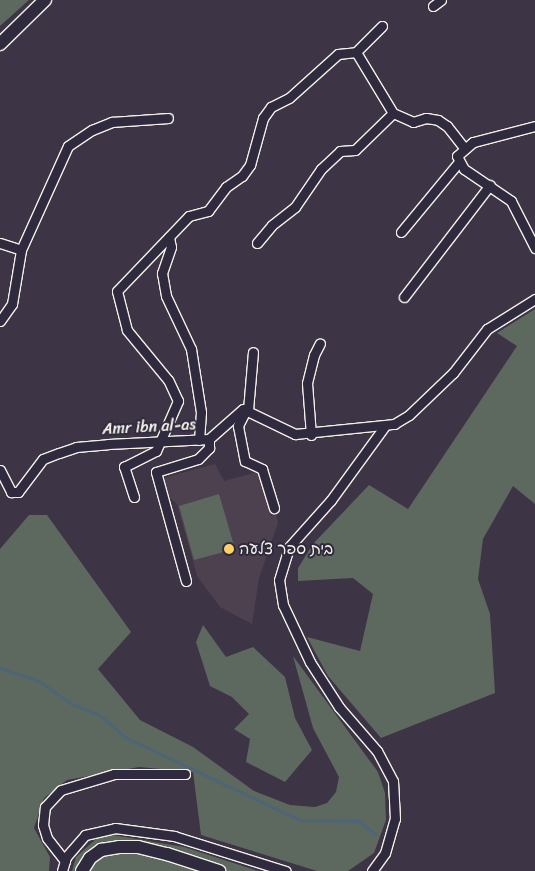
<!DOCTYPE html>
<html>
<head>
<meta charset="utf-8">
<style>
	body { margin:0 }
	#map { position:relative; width:535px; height:871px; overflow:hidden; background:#3d3445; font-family:Sriracha,"Playpen Sans Hebrew",sans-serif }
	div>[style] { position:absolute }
	.built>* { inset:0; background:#4e414f }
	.green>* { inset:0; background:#5d695e }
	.stream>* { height:3px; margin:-1.5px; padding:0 1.5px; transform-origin:1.5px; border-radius:1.5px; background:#4e6578 }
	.roads { filter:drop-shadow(1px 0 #f4f1e8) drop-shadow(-1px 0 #f4f1e8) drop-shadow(0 1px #f4f1e8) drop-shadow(0 -1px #f4f1e8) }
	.street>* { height:9px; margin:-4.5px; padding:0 4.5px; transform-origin:4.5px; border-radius:4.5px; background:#2f2a3d }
	.secondary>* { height:12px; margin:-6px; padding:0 6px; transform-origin:6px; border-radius:6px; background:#2f2a3d }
	.dots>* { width:14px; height:14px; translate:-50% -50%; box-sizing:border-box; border:2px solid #2f2a3d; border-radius:50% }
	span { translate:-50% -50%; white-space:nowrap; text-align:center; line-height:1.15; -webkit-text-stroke:4px #2f2a3d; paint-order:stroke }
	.street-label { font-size:16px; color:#f4f1e8 }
	.poi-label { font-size:16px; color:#f4f1e8 }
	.left { translate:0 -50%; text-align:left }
</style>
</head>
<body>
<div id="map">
	<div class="built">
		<div style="clip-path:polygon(215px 464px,224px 481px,258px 472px,271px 516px,276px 515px,278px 523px,259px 578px,252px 624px,220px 607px,197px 576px,177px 504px,169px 497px,163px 478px)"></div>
	</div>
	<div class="green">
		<div style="clip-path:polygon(0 0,29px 0,0 26px)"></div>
		<div style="clip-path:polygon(535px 309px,535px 504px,513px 486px,483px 539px,478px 579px,490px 614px,495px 693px,381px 738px,328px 676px,307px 637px,360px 651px,373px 594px,353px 578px,298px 581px,298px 568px,313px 544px,369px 485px,408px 509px,517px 346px,497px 333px)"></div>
		<div style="clip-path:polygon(219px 494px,235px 549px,194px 560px,179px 506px)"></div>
		<div style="clip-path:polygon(29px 515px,47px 515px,131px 632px,98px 669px,140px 720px,193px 747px,254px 791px,290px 805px,315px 807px,327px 803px,336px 792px,339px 777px,313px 728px,293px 656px,378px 772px,385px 793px,386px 820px,374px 853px,348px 871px,317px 871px,201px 835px,193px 772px,139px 767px,67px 780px,44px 798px,34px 828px,50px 857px,49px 871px,0 871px,0 549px)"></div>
		<div style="clip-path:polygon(203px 625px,226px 657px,253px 647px,285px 677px,295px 718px,312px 750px,285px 782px,246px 762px,250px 739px,234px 729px,249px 714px,232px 697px,210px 686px,196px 642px)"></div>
		<div style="clip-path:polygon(107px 834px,184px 847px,258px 871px,72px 871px,76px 857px,96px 839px)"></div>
	</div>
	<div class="stream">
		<div style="left:0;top:668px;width:41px;rotate:18.4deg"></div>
		<div style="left:39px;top:681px;width:40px;rotate:34.9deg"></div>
		<div style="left:72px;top:704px;width:31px;rotate:22deg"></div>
		<div style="left:101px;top:716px;width:32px;rotate:41deg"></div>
		<div style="left:125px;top:737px;width:194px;rotate:25.4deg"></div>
		<div style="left:300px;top:820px;width:59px;rotate:1deg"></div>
		<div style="left:359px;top:821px;width:21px;rotate:39deg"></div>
	</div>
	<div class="roads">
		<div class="street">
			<div style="left:433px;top:6px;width:10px;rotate:-37deg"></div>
			<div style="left:382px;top:26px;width:37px;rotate:135deg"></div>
			<div style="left:356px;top:52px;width:71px;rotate:58.8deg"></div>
			<div style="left:393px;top:113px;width:22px;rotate:24deg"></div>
			<div style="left:413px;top:122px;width:14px;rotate:-17deg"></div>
			<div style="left:426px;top:118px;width:12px;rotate:9deg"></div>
			<div style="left:438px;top:120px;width:11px;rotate:34deg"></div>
			<div style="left:447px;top:126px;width:28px;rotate:52deg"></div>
			<div style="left:535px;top:126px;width:64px;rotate:165.5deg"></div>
			<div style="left:473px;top:142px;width:21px;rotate:139deg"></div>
			<div style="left:457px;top:156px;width:15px;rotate:62deg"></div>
			<div style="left:464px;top:169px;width:57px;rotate:34.2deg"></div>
			<div style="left:511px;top:201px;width:53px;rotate:62.9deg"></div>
			<div style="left:401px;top:232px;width:89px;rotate:-50.4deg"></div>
			<div style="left:169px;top:237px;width:10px;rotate:79deg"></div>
			<div style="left:171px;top:247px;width:28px;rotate:109deg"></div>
			<div style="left:162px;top:273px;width:23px;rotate:80deg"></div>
			<div style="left:166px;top:296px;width:59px;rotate:64.7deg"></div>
			<div style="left:191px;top:349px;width:64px;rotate:81deg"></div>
			<div style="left:201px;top:412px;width:28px;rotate:94deg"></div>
			<div style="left:0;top:243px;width:22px;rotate:18deg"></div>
			<div style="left:257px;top:243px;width:23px;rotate:-50deg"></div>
			<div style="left:272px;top:225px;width:29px;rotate:-38deg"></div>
			<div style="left:295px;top:207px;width:46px;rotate:-55.6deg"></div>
			<div style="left:321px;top:169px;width:26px;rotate:-43deg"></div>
			<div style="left:340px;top:151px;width:15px;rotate:-4deg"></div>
			<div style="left:355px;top:150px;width:53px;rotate:-44.2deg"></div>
			<div style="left:404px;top:297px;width:141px;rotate:-52.5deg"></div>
			<div style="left:0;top:321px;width:21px;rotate:-55deg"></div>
			<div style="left:12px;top:304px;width:55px;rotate:-80.5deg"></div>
			<div style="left:21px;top:250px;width:114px;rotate:-65.7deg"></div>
			<div style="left:68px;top:146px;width:29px;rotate:-34deg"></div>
			<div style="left:92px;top:130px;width:22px;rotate:-22deg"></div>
			<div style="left:112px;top:122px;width:56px;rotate:-4.1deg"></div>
			<div style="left:246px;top:410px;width:18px;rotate:117deg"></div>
			<div style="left:238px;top:426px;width:36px;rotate:79deg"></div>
			<div style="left:245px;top:461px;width:19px;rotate:25deg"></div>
			<div style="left:262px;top:469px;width:41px;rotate:72.9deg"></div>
			<div style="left:248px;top:410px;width:58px;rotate:-85.1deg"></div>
			<div style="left:311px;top:435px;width:52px;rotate:-94.4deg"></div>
			<div style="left:307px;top:383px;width:29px;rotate:-76deg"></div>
			<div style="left:314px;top:355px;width:13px;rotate:-63deg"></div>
			<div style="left:0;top:470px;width:25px;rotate:63deg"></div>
			<div style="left:11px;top:492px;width:7px"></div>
			<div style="left:18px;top:492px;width:41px;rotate:-52.9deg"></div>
			<div style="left:43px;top:459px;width:17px;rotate:-21deg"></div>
			<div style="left:59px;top:453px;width:18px;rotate:-19deg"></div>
			<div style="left:76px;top:447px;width:32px;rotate:-5deg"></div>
			<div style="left:108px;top:444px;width:101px;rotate:-2.8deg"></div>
			<div style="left:209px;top:439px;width:45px;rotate:-41.4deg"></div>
			<div style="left:243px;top:409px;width:58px;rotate:25.7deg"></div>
			<div style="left:295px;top:434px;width:100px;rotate:-5.8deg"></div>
			<div style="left:394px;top:424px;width:17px;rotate:-31deg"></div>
			<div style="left:409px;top:415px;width:61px;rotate:-43.7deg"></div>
			<div style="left:453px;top:373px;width:56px;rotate:-52.3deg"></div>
			<div style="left:487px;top:329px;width:57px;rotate:-32deg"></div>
			<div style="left:134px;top:497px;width:32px;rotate:-108deg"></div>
			<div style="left:124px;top:467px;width:36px;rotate:-27deg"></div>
			<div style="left:156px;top:451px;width:55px;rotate:-66.3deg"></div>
			<div style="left:178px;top:401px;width:23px;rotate:-115deg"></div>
			<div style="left:168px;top:380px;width:65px;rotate:-129.4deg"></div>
			<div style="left:127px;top:330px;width:40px;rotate:-104.4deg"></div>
			<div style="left:117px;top:291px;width:104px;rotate:-46.2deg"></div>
			<div style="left:189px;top:216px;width:20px;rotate:-15deg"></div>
			<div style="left:208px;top:211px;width:30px;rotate:-53deg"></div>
			<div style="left:226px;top:187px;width:19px;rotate:-35deg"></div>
			<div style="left:242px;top:176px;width:14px;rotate:-54deg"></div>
			<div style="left:250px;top:165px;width:49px;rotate:-74.5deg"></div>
			<div style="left:263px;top:118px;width:14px;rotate:-54deg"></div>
			<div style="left:271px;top:107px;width:20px;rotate:-27deg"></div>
			<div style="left:289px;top:98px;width:66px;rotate:-41.9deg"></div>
			<div style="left:338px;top:54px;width:18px;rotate:-6deg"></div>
			<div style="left:186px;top:581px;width:113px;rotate:-105.4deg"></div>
			<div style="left:156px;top:472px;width:44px;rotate:-17.2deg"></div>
			<div style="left:198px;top:459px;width:16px;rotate:-45deg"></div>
			<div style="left:209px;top:448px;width:9px;rotate:-90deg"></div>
			<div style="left:65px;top:861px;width:29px;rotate:-128deg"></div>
			<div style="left:47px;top:838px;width:14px;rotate:-107deg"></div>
			<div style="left:43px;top:825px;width:18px;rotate:-84deg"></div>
			<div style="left:45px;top:807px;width:23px;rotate:-47deg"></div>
			<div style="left:61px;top:790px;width:55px;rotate:-16.8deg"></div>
			<div style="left:114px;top:774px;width:71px"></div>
			<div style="left:62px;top:871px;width:15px;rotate:-74deg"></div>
			<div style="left:66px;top:857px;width:29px;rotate:-49deg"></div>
			<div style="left:85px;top:835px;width:31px;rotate:-13deg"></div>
			<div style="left:115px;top:828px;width:60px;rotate:7.7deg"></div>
			<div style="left:174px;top:836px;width:117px;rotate:17.4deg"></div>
			<div style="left:372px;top:871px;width:22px;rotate:-54deg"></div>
			<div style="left:385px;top:853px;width:35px;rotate:-74deg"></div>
			<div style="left:395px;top:819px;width:38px;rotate:-93deg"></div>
			<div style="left:393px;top:781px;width:34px;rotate:-118deg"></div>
			<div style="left:377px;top:751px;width:58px;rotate:-130.8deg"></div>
			<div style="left:339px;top:707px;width:54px;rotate:-122.8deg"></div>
			<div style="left:310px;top:662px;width:63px;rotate:-115.3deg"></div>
			<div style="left:283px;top:605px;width:25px;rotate:-99deg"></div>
			<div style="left:279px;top:580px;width:34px;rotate:-73deg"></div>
			<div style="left:289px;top:547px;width:63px;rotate:-48.2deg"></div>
			<div style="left:331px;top:500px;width:90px;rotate:-54deg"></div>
		</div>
		<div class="secondary">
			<div style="left:0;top:44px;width:63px;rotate:-44.4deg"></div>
			<div style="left:82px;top:871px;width:15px;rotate:-58deg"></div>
			<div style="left:90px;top:858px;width:14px;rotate:-36deg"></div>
			<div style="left:101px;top:850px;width:18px;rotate:-9deg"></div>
			<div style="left:119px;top:847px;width:19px"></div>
			<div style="left:138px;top:847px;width:30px;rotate:14deg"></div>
			<div style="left:167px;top:854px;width:55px;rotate:18.1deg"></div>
		</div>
	</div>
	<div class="dots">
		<div style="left:229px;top:549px;background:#ffd166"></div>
	</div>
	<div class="street-label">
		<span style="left:149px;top:427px;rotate:-3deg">Amr ibn al-as</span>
	</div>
	<div class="poi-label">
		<span class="left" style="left:239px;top:549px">בית ספר צלעה</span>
	</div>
</div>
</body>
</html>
